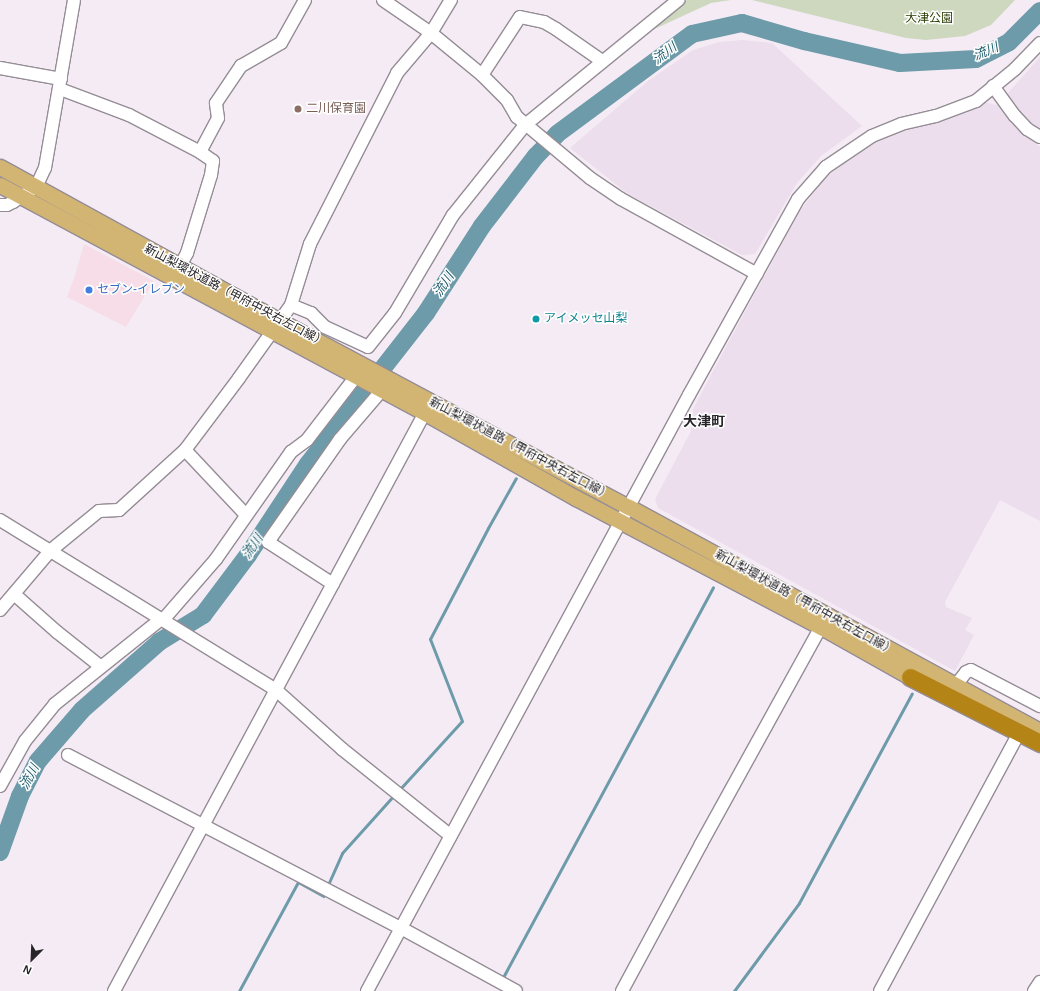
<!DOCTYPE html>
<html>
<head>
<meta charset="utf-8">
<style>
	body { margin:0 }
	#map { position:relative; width:1040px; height:991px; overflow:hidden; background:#f5ebf5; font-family:Helvetica,"Noto Sans JP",sans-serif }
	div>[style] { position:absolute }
	.commercial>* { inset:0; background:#f6dde8 }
	.built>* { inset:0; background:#ecdeed }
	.green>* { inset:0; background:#cdd8bf }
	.stream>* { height:3px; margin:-1.5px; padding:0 1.5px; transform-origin:1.5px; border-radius:1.5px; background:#6d9ba9 }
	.river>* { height:18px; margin:-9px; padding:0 9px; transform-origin:9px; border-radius:9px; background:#6d9ba9 }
	.roads { filter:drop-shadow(1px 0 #958d95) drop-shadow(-1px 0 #958d95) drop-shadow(0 1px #958d95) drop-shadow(0 -1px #958d95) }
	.minor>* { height:12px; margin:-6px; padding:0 6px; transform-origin:6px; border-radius:6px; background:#fff }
	.major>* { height:15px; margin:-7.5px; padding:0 7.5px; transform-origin:7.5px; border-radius:7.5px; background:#d3b573 }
	.highway>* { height:17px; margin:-8.5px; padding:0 8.5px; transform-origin:8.5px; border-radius:8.5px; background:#b58416 }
	.dots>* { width:11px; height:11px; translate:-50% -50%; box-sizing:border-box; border:2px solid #fff; border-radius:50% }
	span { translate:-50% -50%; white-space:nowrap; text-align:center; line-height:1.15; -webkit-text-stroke:3px #fff; paint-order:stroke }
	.park-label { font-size:12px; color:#2b3f05 }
	.education-label { font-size:12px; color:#785e54 }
	.left { translate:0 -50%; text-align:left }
	.shop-label { font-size:12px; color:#366cbe }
	.street-label { font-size:12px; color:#282528 }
	.culture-label { font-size:12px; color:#0d838f }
	.water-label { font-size:13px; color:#1e5c6c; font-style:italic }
	.quarter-label { font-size:14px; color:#282528; font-weight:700 }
	.north { position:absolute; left:12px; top:939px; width:40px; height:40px; -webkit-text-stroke:3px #fff; paint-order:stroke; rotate:204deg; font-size:11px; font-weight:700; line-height:16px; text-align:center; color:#282528 }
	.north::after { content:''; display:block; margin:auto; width:14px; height:18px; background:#282528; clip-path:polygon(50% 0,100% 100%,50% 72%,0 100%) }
</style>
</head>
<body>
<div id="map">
	<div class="commercial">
		<div style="clip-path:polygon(84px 244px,154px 281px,126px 327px,67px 297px,75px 275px)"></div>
	</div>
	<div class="built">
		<div style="clip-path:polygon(743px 40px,772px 43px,862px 126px,821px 156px,797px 183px,755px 254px,742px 255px,628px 194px,570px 148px,648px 81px,693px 50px,719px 42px)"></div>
		<div style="clip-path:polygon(1040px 57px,1040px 130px,1022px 114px,1007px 94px)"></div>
		<div style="clip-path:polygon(984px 102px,1000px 106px,1011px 123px,1040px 147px,1040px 521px,1000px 500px,945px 602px,946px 607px,972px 618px,965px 630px,974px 635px,955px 671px,658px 508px,655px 499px,691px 431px,693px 409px,728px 343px,800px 211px,822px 182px,850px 156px,879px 139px,902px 130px)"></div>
	</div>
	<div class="green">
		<div style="clip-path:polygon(687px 0,731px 0,711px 3px,648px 32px)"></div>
		<div style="clip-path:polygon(752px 0,1015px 0,991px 25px,965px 36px,926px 40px,906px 38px)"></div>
	</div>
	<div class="stream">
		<div style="left:399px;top:790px;width:93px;rotate:-47.6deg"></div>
		<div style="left:462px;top:721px;width:88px;rotate:-111.3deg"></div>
		<div style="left:430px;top:639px;width:125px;rotate:-62.4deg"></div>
		<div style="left:488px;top:528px;width:57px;rotate:-60.8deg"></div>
		<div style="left:327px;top:887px;width:37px;rotate:-66deg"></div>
		<div style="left:342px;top:853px;width:79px;rotate:-48.1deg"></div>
		<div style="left:501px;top:981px;width:447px;rotate:-61.7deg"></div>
		<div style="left:239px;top:991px;width:124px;rotate:-61.6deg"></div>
		<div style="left:298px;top:882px;width:29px;rotate:29deg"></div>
		<div style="left:734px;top:991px;width:109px;rotate:-53.5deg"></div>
		<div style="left:799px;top:903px;width:238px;rotate:-61.7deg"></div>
	</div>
	<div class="river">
		<div style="left:0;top:852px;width:59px;rotate:-70.3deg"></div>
		<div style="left:20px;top:796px;width:39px;rotate:-63deg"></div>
		<div style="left:38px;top:761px;width:67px;rotate:-49.2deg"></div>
		<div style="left:82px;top:710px;width:103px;rotate:-41.4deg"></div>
		<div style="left:159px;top:642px;width:52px;rotate:-31.5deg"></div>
		<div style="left:203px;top:615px;width:75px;rotate:-53.1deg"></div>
		<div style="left:248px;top:555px;width:109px;rotate:-56.6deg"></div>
		<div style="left:308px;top:464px;width:192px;rotate:-52deg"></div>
		<div style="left:426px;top:313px;width:103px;rotate:-57.2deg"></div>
		<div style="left:482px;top:226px;width:88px;rotate:-52.4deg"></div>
		<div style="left:536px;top:156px;width:30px;rotate:-46deg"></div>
		<div style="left:557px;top:134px;width:168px;rotate:-36.5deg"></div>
		<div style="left:692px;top:34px;width:51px;rotate:-12.4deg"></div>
		<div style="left:742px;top:23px;width:65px;rotate:16.2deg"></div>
		<div style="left:804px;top:41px;width:98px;rotate:12.9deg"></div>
		<div style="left:900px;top:63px;width:76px;rotate:-3deg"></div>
		<div style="left:976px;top:59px;width:37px;rotate:-27deg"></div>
		<div style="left:1009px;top:42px;width:44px;rotate:-45deg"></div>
	</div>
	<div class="roads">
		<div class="minor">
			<div style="left:383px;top:0;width:58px;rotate:34.5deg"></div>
			<div style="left:431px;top:33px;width:66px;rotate:39.5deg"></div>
			<div style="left:482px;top:75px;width:35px;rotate:45deg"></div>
			<div style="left:507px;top:100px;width:20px;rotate:60deg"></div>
			<div style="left:517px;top:117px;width:95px;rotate:39.9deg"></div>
			<div style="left:590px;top:178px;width:37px;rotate:34deg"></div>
			<div style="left:621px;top:199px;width:155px;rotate:28.9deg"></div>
			<div style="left:0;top:68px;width:62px;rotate:10.2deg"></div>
			<div style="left:482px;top:75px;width:69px;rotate:-56.8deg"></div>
			<div style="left:520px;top:17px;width:25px;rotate:12deg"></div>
			<div style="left:544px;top:22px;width:14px;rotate:30deg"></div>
			<div style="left:556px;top:29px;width:56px;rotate:34.8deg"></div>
			<div style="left:993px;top:86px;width:37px;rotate:54deg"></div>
			<div style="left:1015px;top:116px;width:18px;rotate:47deg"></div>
			<div style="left:1027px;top:129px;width:15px;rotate:32deg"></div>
			<div style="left:60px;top:89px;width:74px;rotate:20.6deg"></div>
			<div style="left:129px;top:115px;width:80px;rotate:27.5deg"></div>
			<div style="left:200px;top:152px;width:16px;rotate:35deg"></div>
			<div style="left:213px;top:161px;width:14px;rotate:98deg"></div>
			<div style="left:211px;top:175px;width:82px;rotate:107.1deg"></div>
			<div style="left:187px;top:253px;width:15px;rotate:118deg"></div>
			<div style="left:200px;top:152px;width:38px;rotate:-62deg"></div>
			<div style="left:218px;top:118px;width:15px;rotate:-98deg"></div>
			<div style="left:216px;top:103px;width:45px;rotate:-56deg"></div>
			<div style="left:241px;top:66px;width:46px;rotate:-29.9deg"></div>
			<div style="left:281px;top:43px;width:49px;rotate:-60.8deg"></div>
			<div style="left:0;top:205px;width:7px"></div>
			<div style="left:7px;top:205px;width:7px;rotate:-27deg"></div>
			<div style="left:13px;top:202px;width:27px;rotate:-33deg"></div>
			<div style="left:36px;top:187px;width:21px;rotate:-65deg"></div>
			<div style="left:45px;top:168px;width:170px;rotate:-80.2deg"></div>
			<div style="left:291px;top:305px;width:22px;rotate:22deg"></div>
			<div style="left:311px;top:313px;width:20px;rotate:45deg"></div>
			<div style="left:325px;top:327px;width:47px;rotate:24.9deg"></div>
			<div style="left:368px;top:347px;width:43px;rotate:-51.5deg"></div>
			<div style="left:395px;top:313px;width:114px;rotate:-59.4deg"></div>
			<div style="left:453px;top:215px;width:115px;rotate:-51.3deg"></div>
			<div style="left:525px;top:125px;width:198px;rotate:-39.2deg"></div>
			<div style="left:185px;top:450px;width:89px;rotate:46.8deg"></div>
			<div style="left:0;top:520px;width:324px;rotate:31.6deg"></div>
			<div style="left:276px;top:690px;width:89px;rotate:41.8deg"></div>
			<div style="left:342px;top:749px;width:139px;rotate:38.6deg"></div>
			<div style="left:333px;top:584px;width:77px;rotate:-147.1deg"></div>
			<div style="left:268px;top:542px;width:126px;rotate:-55deg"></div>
			<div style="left:340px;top:439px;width:65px;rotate:-49.4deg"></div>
			<div style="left:14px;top:594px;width:57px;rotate:41.5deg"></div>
			<div style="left:57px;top:632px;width:55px;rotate:38.3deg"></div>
			<div style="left:0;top:610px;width:77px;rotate:-49.7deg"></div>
			<div style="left:50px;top:551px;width:63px;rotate:-39.2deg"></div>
			<div style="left:99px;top:511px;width:20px;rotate:-3deg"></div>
			<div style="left:119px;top:510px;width:89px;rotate:-42.3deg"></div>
			<div style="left:185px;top:450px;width:90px;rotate:-53.1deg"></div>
			<div style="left:239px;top:378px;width:90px;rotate:-54.5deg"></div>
			<div style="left:291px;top:305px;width:64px;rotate:-72.7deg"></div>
			<div style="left:310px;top:244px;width:192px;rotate:-63deg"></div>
			<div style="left:397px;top:73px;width:52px;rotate:-49.6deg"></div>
			<div style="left:431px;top:33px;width:39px;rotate:-59deg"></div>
			<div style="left:163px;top:620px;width:81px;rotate:-49deg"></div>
			<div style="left:216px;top:559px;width:131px;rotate:-55deg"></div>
			<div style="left:291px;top:452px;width:20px;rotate:-37deg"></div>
			<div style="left:307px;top:440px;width:88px;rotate:-52.4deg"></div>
			<div style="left:956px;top:685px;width:16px;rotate:-52deg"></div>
			<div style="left:966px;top:672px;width:5px;rotate:-22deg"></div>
			<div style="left:971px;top:670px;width:78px;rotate:27.6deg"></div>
			<div style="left:68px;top:755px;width:375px;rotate:27.5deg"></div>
			<div style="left:401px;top:928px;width:131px;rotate:28.7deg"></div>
			<div style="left:0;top:786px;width:51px;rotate:-60.9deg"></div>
			<div style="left:25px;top:741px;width:48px;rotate:-51deg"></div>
			<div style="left:55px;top:704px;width:136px;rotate:-38.7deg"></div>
			<div style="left:114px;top:991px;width:665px;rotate:-61.74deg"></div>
			<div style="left:367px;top:991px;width:677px;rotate:-61.62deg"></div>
			<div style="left:689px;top:395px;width:224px;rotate:-60.9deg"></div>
			<div style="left:798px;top:199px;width:43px;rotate:-48.8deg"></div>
			<div style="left:826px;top:167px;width:55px;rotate:-34deg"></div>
			<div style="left:872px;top:136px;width:31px;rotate:-22deg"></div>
			<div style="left:901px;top:124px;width:36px;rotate:-13deg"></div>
			<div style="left:936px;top:116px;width:43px;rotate:-20.6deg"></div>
			<div style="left:976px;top:101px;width:50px;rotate:-39.4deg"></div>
			<div style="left:1015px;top:69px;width:36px;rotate:-46deg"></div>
			<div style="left:622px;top:991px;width:167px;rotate:-61.7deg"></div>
			<div style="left:701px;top:844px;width:248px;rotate:-61.1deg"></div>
			<div style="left:880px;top:991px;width:289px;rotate:-61.7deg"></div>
			<div style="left:1034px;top:991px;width:11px;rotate:-56deg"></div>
		</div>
		<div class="major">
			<div style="left:0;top:167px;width:320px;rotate:28.8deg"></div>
			<div style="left:280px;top:321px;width:395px;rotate:28.1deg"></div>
			<div style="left:629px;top:507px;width:468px;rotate:28.6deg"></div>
			<div style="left:0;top:185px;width:482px;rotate:28.2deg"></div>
			<div style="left:425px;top:413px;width:173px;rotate:29.4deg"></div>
			<div style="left:576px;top:498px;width:277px;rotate:27.8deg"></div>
			<div style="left:821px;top:627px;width:112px;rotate:29.3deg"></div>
		</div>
		<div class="highway">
			<div style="left:910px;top:677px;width:146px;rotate:26.9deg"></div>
		</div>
	</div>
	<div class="dots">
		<div style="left:298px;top:109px;background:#8d6e63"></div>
		<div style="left:89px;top:290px;background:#3f7fe0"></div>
		<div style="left:536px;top:319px;background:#0f9aa8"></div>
	</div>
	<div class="park-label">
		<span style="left:929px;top:19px">大津公園</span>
	</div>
	<div class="education-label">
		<span class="left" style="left:306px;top:109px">二川保育園</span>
	</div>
	<div class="shop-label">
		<span class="left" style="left:97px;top:290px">セブン-イレブン</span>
	</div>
	<div class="street-label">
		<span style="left:235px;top:296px;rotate:28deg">新山梨環状道路（甲府中央右左口線）</span>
		<span style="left:520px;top:449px;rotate:28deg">新山梨環状道路（甲府中央右左口線）</span>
		<span style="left:805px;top:603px;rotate:29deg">新山梨環状道路（甲府中央右左口線）</span>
	</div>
	<div class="culture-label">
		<span class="left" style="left:544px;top:319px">アイメッセ山梨</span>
	</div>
	<div class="water-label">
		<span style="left:986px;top:52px;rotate:-23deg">流川</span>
		<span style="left:665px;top:54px;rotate:-37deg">流川</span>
		<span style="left:444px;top:285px;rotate:-57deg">流川</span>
		<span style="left:253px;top:547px;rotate:-56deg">流川</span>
		<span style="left:30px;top:777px;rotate:-62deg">流川</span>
	</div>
	<div class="quarter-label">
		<span style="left:704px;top:421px">大津町</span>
	</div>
	<div class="north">N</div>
</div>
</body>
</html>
